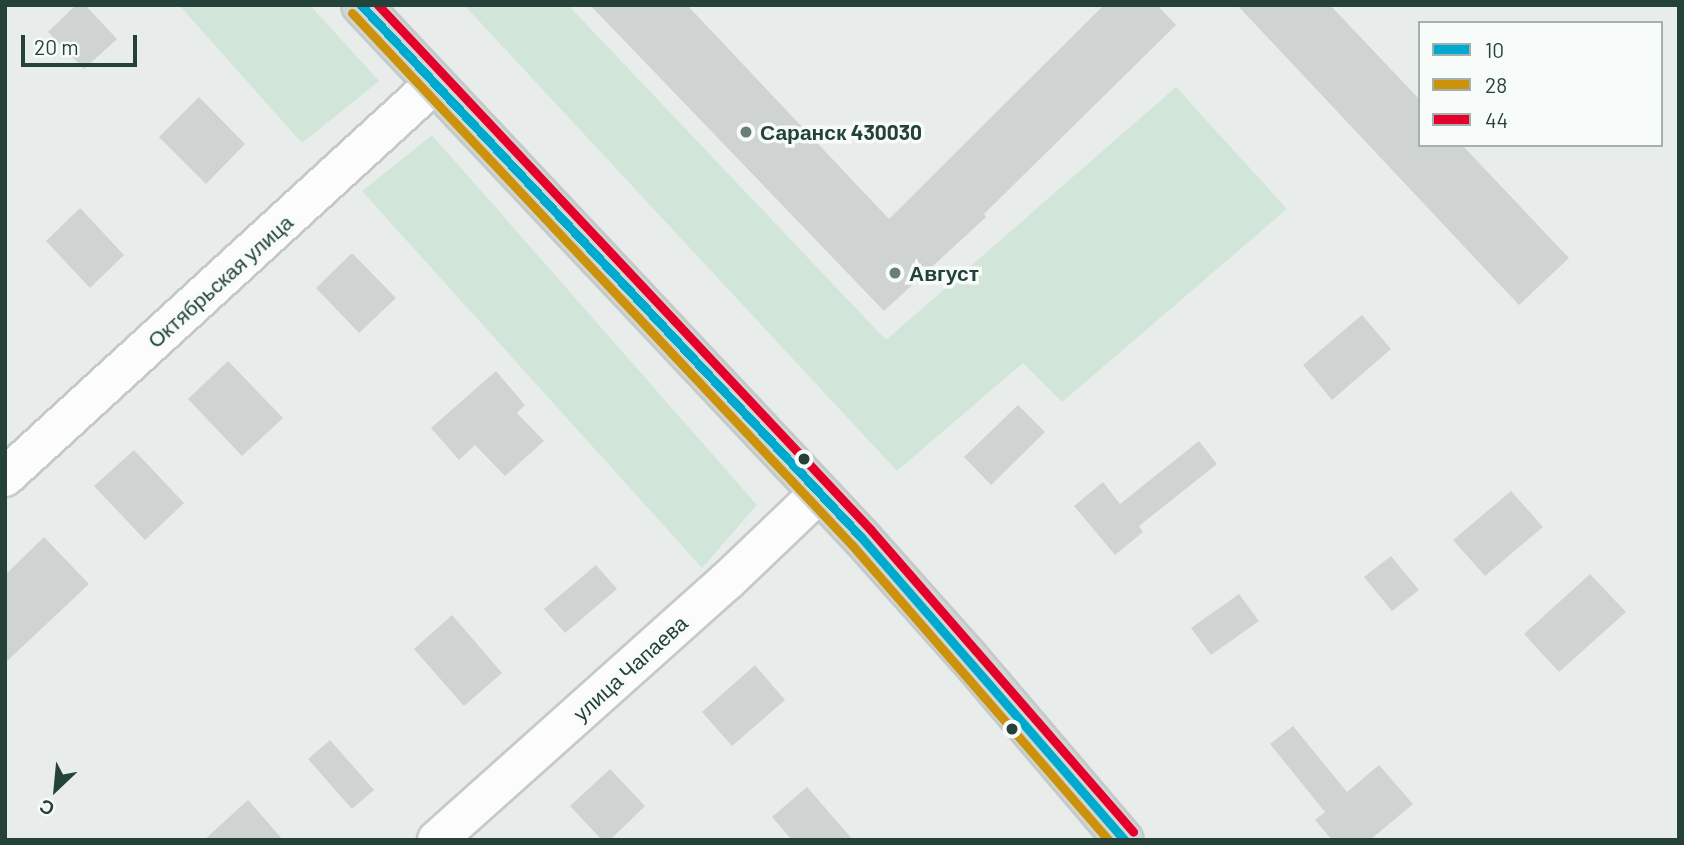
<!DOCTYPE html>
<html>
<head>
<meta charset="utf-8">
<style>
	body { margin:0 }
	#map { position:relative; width:1684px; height:845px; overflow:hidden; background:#e8edeb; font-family:Barlow,sans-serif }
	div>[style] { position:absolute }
	.green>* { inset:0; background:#d1e6d8 }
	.building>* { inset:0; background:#cfd4d2 }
	.roads { filter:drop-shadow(2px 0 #c5cac8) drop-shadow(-2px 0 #c5cac8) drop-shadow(0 2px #c5cac8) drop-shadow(0 -2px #c5cac8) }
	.minor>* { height:38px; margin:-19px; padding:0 19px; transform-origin:19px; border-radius:19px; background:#fcfcfc }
	.primary>* { height:38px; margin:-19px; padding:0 19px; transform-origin:19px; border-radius:19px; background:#cfd7d5 }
	.bus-1>* { height:9px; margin:-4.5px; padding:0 4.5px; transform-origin:4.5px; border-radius:4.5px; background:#00a9ce }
	.bus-2>* { height:9px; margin:-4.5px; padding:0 4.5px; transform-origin:4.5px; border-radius:4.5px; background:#cd920c }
	.bus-3>* { height:9px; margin:-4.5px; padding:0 4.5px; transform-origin:4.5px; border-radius:4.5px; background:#e4002b }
	.dots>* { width:19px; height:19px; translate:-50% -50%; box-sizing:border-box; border:4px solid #f7fbf9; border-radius:50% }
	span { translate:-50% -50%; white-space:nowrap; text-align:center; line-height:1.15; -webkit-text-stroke:7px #f7fbf9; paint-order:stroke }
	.poi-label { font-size:21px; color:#24423a; font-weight:700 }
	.left { translate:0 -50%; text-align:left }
	.street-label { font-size:21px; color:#24423a }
	.frame { position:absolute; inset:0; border:7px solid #24423a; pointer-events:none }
	.legend { position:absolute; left:1418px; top:21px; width:245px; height:126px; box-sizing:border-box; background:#f7fbf9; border:2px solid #a3b1ad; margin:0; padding:9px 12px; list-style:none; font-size:21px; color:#24423a }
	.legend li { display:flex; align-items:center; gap:14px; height:35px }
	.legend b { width:35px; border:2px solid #a3b1ad }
	.north { position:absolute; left:21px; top:754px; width:70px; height:70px; -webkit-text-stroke:5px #f7fbf9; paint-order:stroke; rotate:206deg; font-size:19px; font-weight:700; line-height:28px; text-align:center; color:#24423a }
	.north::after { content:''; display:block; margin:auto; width:24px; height:32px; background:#24423a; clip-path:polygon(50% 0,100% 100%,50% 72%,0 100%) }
	.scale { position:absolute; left:21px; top:35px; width:116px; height:32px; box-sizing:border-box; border:4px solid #24423a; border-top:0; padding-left:9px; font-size:21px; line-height:24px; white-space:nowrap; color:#24423a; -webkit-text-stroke:5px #f7fbf9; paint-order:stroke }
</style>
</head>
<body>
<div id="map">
	<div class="green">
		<div style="clip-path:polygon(179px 5px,310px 5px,379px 81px,302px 143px)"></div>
		<div style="clip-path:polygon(464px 5px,568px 5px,886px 340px,1176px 87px,1287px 209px,1062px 402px,1023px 363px,897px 471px)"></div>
		<div style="clip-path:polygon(432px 135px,757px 505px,702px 568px,362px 191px)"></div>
	</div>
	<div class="building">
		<div style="clip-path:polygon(76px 5px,85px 5px,117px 39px,84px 69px,48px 32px)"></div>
		<div style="clip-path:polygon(590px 5px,687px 5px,889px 219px,1104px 5px,1157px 5px,1176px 25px,984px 214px,986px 217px,884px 311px)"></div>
		<div style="clip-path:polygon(1237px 5px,1330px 5px,1420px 100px,1420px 145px,1462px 145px,1569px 258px,1519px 305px)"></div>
		<div style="clip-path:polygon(199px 97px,245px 144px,206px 184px,159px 137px)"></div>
		<div style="clip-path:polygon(80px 208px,124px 255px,90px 288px,46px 241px)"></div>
		<div style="clip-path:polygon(352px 253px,396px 298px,359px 333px,316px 288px)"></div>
		<div style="clip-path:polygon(1362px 315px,1391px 349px,1332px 400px,1303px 365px)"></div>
		<div style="clip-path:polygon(228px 361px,283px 418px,242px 456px,188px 399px)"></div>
		<div style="clip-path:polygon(496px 371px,525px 405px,517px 413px,544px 441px,505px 476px,475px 445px,459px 460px,431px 428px)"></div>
		<div style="clip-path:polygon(1018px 405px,1045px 432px,991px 485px,964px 457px)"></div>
		<div style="clip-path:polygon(1199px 441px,1217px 464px,1139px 526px,1143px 532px,1115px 555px,1074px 506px,1103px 482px,1120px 504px)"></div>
		<div style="clip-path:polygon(134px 450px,184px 503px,145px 540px,94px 486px)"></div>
		<div style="clip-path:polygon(1511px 491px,1543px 527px,1485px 576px,1453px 540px)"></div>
		<div style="clip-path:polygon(44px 537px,89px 584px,5px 663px,5px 575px)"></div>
		<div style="clip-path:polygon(1391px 556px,1419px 590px,1392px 611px,1364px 577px)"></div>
		<div style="clip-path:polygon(596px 565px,617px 589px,565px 633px,544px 609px)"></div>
		<div style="clip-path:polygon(1590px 574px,1626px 612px,1559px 672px,1524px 634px)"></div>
		<div style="clip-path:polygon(1239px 594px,1259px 621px,1211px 655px,1191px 628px)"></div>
		<div style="clip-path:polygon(452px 615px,502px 673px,464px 706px,414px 649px)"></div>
		<div style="clip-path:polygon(755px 665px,785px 700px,732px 746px,702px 712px)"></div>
		<div style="clip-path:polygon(1293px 726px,1347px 792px,1379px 765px,1413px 804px,1370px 840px,1332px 840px,1315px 820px,1325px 812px,1270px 744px)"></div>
		<div style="clip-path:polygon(330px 740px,374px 790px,352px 809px,308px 759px)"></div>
		<div style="clip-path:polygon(610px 769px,645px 806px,610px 840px,602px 840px,570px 806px)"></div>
		<div style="clip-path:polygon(807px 787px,853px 840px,792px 840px,772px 817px)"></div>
		<div style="clip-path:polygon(248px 800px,283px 840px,204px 840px)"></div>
	</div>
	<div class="roads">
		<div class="minor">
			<div style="left:5px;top:477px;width:582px;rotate:-42.49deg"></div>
			<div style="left:437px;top:840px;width:389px;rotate:-41.8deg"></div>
			<div style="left:727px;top:581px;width:127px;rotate:-43.7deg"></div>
		</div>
		<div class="primary">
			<div style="left:361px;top:5px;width:730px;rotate:46.78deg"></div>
			<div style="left:861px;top:537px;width:161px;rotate:48.3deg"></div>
			<div style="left:968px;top:657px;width:240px;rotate:49.6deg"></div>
		</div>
	</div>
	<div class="bus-1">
		<div style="left:361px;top:5px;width:730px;rotate:46.78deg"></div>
		<div style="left:861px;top:537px;width:401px;rotate:49deg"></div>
	</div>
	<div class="bus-2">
		<div style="left:352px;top:13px;width:730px;rotate:46.78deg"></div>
		<div style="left:852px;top:545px;width:391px;rotate:49deg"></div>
	</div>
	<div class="bus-3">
		<div style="left:378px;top:5px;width:719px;rotate:46.8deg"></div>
		<div style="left:870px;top:529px;width:401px;rotate:49deg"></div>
	</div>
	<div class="dots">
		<div style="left:746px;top:132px;background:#697e78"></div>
		<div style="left:895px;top:273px;background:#697e78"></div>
		<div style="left:804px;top:459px;background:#24423a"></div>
		<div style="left:1012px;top:729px;background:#24423a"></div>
	</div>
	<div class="poi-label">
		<span class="left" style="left:760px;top:132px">Саранск 430030</span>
		<span class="left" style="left:909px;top:273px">Август</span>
	</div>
	<div class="street-label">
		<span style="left:220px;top:281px;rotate:-42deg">Октябрьская улица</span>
		<span style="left:630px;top:668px;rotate:-42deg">улица Чапаева</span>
	</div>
	<div class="frame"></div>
	<ul class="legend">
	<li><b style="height:9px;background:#00a9ce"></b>10</li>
	<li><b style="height:9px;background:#cd920c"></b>28</li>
	<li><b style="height:9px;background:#e4002b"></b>44</li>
	</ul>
	<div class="north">С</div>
	<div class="scale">20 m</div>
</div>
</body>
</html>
